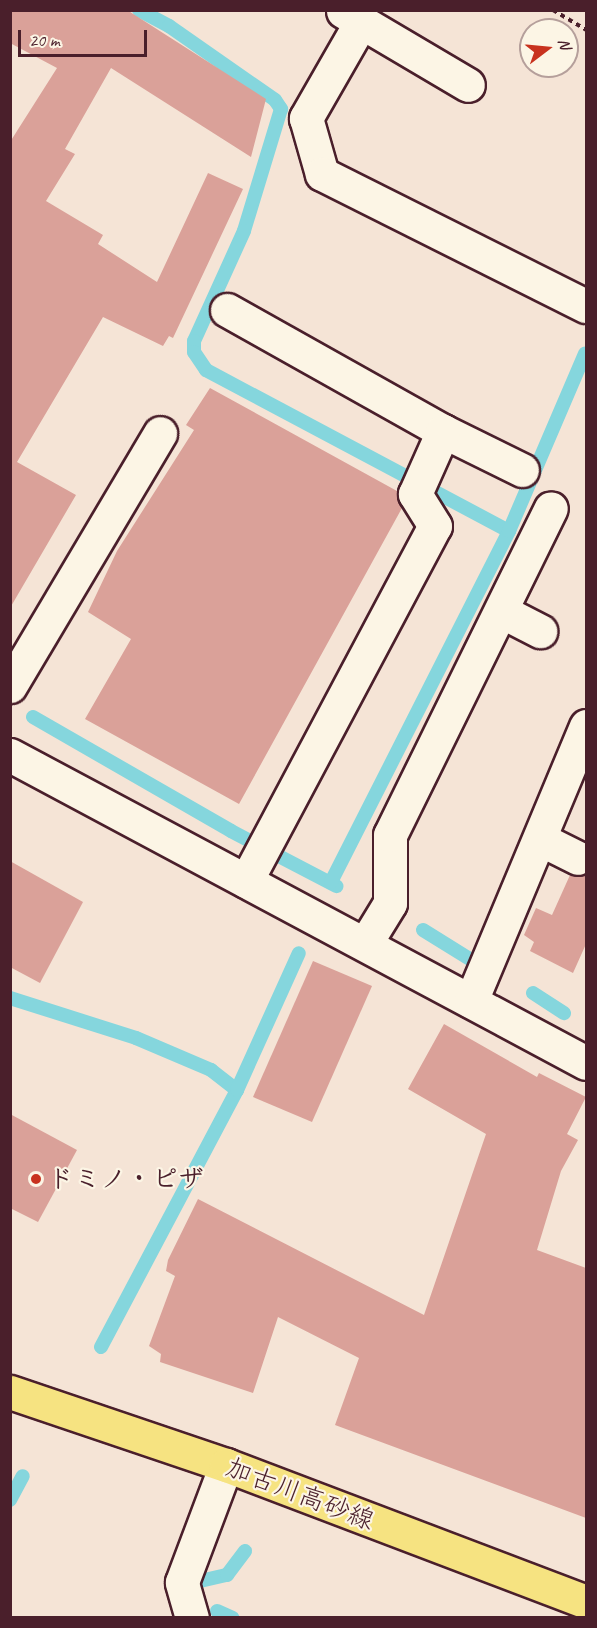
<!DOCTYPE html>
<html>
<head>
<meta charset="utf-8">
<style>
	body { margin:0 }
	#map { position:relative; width:597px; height:1628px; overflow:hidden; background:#f5e4d6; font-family:Caveat,"Klee One",sans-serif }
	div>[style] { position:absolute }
	.stream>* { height:14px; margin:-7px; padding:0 7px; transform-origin:7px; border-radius:7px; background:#85d6dd }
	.building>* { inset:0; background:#daa199 }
	.path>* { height:4px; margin-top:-2px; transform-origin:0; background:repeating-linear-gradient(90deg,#4a1f2b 0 4.5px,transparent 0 9px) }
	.roads { filter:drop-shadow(2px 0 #4a1f2b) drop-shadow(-2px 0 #4a1f2b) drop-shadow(0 2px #4a1f2b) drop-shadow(0 -2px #4a1f2b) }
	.minor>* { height:33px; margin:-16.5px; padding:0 16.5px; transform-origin:16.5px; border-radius:16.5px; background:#fcf5e5 }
	.major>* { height:33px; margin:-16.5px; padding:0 16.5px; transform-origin:16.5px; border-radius:16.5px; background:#f6e381 }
	.dots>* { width:16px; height:16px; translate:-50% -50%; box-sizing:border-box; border:3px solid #fcf5e5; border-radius:50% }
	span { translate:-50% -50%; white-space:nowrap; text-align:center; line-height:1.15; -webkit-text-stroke:4.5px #fcf5e5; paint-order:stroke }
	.poi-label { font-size:26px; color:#4a1f2b; font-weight:700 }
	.left { translate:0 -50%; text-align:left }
	.street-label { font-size:26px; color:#4a1f2b }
	.frame { position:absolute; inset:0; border:12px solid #4a1f2b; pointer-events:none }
	.north { position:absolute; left:519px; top:18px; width:60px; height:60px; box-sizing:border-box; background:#fcf5e5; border:2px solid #b59f9b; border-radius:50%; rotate:74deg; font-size:16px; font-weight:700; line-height:24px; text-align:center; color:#4a1f2b }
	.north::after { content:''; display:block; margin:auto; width:21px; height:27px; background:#c8321e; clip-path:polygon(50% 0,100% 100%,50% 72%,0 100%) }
	.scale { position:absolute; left:18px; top:30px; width:129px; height:27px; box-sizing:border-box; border:3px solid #4a1f2b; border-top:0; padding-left:8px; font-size:18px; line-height:21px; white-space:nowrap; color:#4a1f2b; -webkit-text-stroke:4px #fcf5e5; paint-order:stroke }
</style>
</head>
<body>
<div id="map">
	<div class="stream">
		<div style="left:139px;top:10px;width:34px;rotate:28deg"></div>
		<div style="left:169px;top:26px;width:129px;rotate:34.9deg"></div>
		<div style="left:275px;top:100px;width:11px;rotate:56deg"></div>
		<div style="left:281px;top:109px;width:127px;rotate:106.9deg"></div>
		<div style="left:244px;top:231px;width:121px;rotate:114.4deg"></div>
		<div style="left:194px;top:341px;width:11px;rotate:90deg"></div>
		<div style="left:194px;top:352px;width:22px;rotate:56deg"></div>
		<div style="left:206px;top:370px;width:343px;rotate:28deg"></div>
		<div style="left:33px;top:717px;width:228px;rotate:29.9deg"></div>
		<div style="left:231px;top:831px;width:119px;rotate:27.6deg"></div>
		<div style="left:331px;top:882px;width:394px;rotate:-63.1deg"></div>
		<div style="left:509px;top:531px;width:193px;rotate:-66.8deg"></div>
		<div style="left:423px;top:930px;width:59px;rotate:31.8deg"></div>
		<div style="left:533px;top:993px;width:37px;rotate:33deg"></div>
		<div style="left:10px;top:998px;width:132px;rotate:17.6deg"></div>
		<div style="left:136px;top:1038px;width:82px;rotate:23.1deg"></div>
		<div style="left:211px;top:1070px;width:33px;rotate:38deg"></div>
		<div style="left:101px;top:1347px;width:291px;rotate:-62.1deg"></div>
		<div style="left:237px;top:1090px;width:150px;rotate:-65.7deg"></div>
		<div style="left:10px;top:1500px;width:27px;rotate:-62deg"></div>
		<div style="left:200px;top:1581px;width:28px;rotate:-13deg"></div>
		<div style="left:227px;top:1575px;width:30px;rotate:-53deg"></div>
		<div style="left:217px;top:1611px;width:17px;rotate:24deg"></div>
	</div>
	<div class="building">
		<div style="clip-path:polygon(10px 10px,127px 10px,266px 99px,251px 157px,111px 68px,65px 149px,75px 154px,46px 201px,103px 235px,98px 244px,157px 282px,208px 173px,243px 189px,173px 338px,169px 336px,163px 346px,103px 317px,17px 462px,76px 495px,10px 608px,10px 142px,57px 68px,10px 43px)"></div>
		<div style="clip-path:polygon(210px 388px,397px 491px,402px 508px,239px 804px,85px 719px,131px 639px,88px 612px,117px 551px,194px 430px,186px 425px)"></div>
		<div style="clip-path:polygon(10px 861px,83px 902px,40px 983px,10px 967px)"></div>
		<div style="clip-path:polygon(586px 874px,586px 944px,573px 973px,530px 951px,534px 942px,524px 935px,536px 908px,552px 915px,570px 875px)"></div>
		<div style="clip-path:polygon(313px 961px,372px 986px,312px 1122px,253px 1097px)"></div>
		<div style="clip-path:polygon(444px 1024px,537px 1077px,539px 1073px,586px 1097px,567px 1134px,578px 1140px,561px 1171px,537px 1250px,586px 1268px,586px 1518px,335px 1425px,359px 1358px,278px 1317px,253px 1393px,160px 1362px,161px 1354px,149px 1346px,175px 1276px,166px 1271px,168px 1260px,198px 1199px,424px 1315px,486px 1134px,408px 1089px)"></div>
		<div style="clip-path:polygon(10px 1114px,77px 1150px,38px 1222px,10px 1208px)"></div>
	</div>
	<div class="path">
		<div style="left:553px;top:10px;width:39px;rotate:31deg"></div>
	</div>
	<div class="roads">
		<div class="minor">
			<div style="left:343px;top:11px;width:145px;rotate:30.6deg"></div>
			<div style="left:361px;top:22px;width:111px;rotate:119.8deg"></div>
			<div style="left:306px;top:118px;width:58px;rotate:74.1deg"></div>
			<div style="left:322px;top:174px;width:295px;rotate:26.6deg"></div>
			<div style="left:227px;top:310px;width:248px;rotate:29.3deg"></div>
			<div style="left:443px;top:431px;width:88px;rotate:26.3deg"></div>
			<div style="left:503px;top:612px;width:42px;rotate:27.2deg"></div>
			<div style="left:10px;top:686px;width:294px;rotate:-59.3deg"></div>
			<div style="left:10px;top:755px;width:653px;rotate:28.13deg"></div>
			<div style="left:540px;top:839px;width:42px;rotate:26.6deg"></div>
			<div style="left:246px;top:881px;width:402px;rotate:-62deg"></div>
			<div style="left:435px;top:526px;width:38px;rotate:-122deg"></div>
			<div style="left:415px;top:494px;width:69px;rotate:-66deg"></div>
			<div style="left:365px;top:944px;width:48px;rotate:-58.6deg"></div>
			<div style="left:390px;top:903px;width:68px;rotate:-90deg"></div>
			<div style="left:390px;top:835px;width:364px;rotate:-63.8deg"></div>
			<div style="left:471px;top:1001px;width:298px;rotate:-67.3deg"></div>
			<div style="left:192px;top:1618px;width:37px;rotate:-106deg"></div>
			<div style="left:182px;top:1582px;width:125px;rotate:-69.4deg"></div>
		</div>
		<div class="major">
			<div style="left:10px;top:1392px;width:228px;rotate:18.7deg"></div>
			<div style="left:226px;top:1465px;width:385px;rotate:20.8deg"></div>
		</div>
	</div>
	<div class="dots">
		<div style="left:36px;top:1179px;background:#c8321e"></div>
	</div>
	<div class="poi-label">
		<span class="left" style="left:48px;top:1179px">ドミノ・ピザ</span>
	</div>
	<div class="street-label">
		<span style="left:300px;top:1494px;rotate:21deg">加古川高砂線</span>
	</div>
	<div class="frame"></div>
	<div class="north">N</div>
	<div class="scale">20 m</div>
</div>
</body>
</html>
